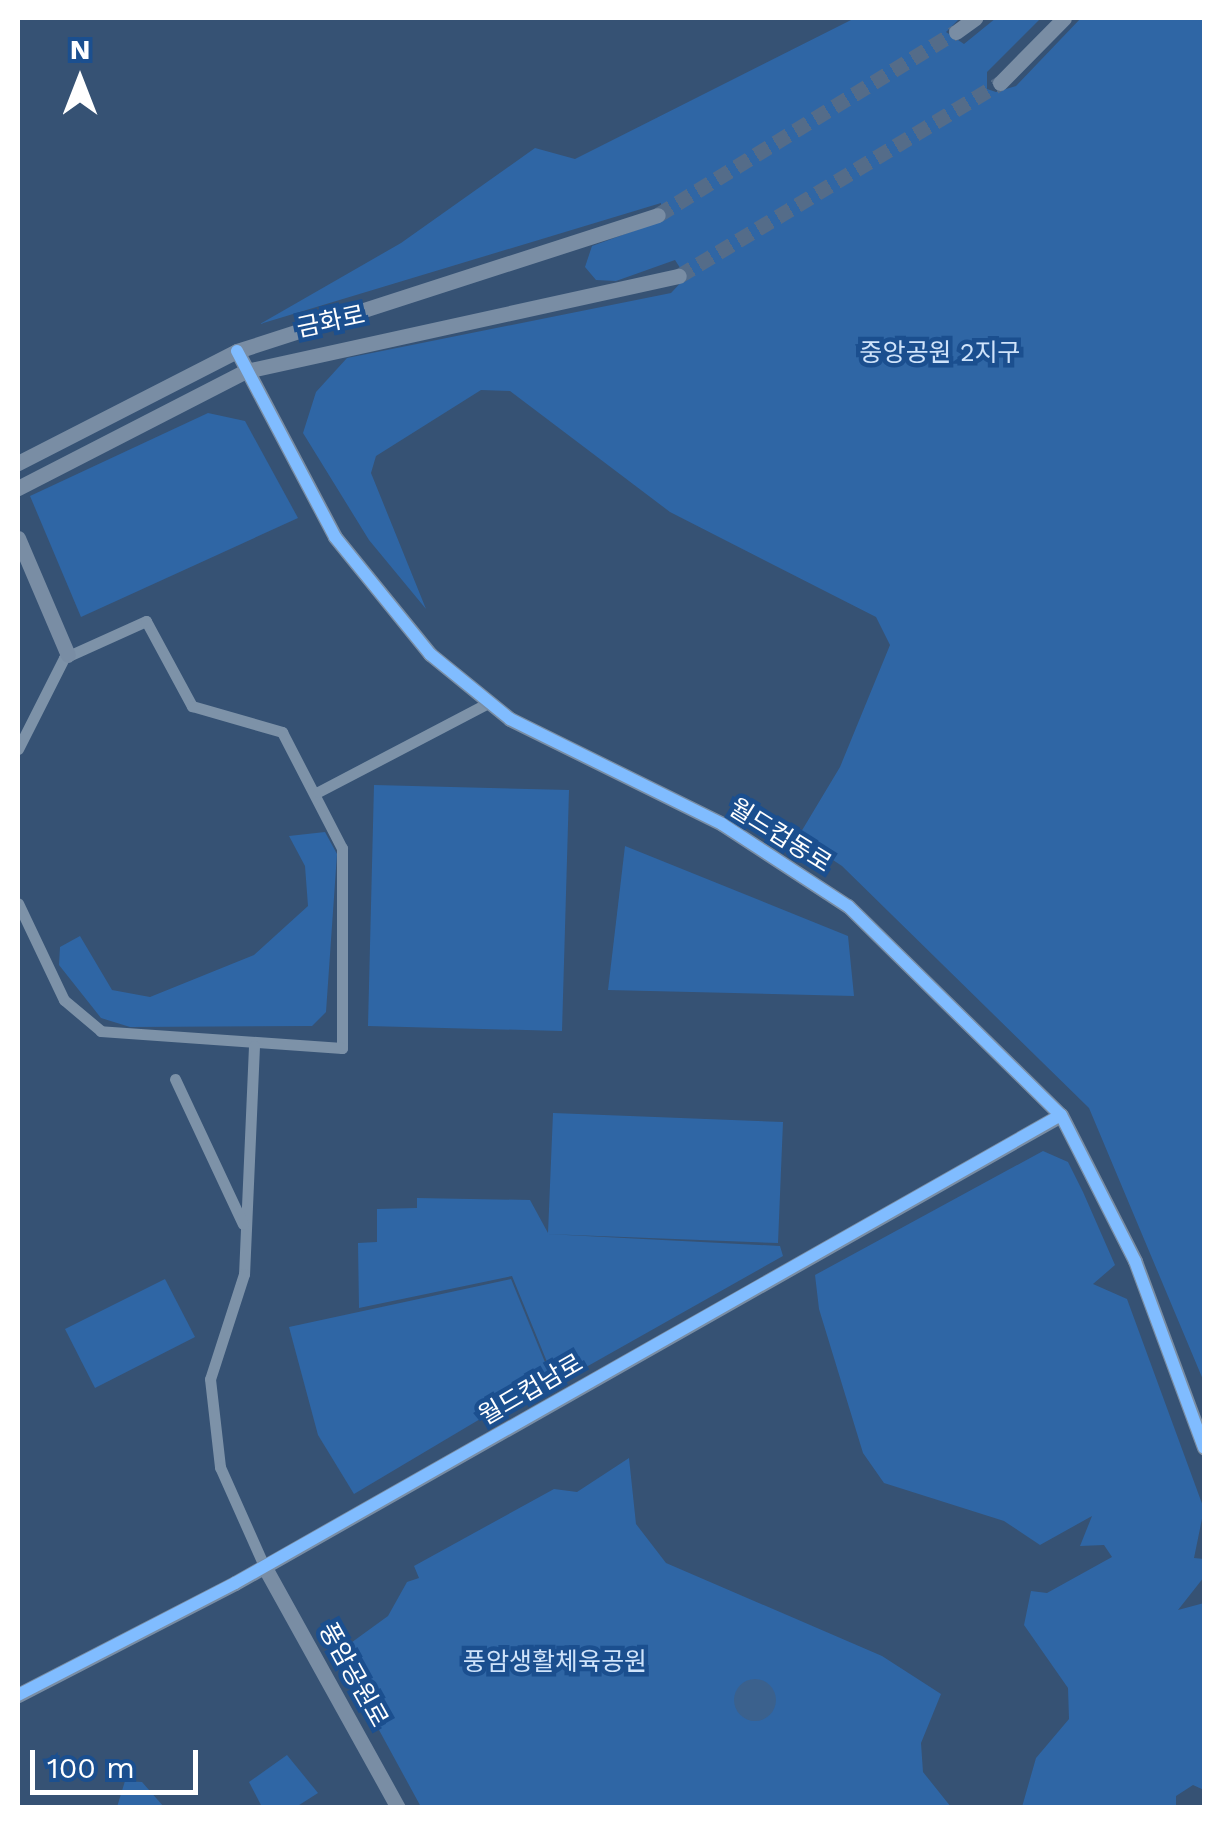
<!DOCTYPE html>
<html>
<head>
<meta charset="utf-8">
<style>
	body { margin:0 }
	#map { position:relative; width:1222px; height:1825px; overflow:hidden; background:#365274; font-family:"Work Sans","Noto Sans KR",sans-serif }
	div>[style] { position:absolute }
	.green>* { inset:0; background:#2f66a5 }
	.water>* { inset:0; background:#3b618d }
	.round { border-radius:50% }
	.secondary-tunnel>* { height:15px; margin-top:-7.5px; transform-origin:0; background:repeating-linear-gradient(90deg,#546c89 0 15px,transparent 0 23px) }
	.street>* { height:11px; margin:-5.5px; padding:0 5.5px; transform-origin:5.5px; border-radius:5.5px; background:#7d92a8 }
	.secondary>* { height:15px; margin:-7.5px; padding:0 7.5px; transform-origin:7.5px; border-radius:7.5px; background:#798da4 }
	.cycleway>* { height:12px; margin:-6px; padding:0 6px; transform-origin:6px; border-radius:6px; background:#80bcff }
	span { translate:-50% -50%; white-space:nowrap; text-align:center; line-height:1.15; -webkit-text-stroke:9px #1b4f8f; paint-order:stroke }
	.street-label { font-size:25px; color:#fff }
	.park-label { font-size:25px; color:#cfe3fa }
	.frame { position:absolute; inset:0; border:20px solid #fff; pointer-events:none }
	.north { position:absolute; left:30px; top:30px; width:100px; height:100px; -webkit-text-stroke:8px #1b4f8f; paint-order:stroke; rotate:0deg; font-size:28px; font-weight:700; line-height:40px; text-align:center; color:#fff }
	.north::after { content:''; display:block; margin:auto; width:35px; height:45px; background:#fff; clip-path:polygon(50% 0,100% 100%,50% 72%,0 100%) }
	.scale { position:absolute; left:30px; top:1750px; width:168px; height:45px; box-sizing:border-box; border:5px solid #fff; border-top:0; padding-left:12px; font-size:30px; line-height:35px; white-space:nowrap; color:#fff; -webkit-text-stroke:8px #1b4f8f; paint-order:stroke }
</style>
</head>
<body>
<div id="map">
	<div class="green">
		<div style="clip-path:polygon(855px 18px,960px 18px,946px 32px,964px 44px,996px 18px,1041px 18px,987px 72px,987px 89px,996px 92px,1016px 86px,1081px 18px,1204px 18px,1204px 1382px,1089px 1108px,842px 866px,798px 837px,840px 767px,890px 645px,876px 617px,670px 512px,510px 391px,481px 390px,376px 456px,371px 473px,426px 609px,369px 540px,303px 433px,316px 392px,347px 358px,671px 293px,686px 277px,675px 260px,616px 281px,596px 280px,585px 267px,592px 246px,661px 221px,661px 203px,260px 324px,401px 243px,535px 148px,575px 159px)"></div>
		<div style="clip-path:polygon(208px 413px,245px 421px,298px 518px,81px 617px,30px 496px)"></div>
		<div style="clip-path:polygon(374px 785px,569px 790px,562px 1031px,368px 1026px)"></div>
		<div style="clip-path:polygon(325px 832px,337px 854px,326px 1012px,312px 1026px,130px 1027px,101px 1018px,59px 965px,60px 947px,80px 936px,112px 990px,150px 997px,254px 955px,308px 906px,305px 866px,289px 836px)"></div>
		<div style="clip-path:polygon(625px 846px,848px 936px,854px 996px,608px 990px)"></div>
		<div style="clip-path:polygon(553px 1113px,783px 1122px,778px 1243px,547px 1234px,780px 1246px,783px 1256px,556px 1384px,512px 1276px,359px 1308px,358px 1243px,377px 1242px,377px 1209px,417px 1208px,417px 1198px,530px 1200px,548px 1233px)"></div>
		<div style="clip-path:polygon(1043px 1151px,1068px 1162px,1083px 1192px,1115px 1265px,1093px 1284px,1127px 1299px,1204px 1509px,1194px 1558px,1204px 1559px,1204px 1577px,1178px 1610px,1204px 1603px,1204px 1790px,1193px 1785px,1176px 1796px,1176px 1807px,1022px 1807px,1036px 1758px,1069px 1719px,1068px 1688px,1024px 1625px,1031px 1591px,1047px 1593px,1112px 1557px,1104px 1545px,1080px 1546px,1092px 1516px,1040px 1545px,1004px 1521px,884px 1483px,863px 1453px,819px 1309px,815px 1275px)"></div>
		<div style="clip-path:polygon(165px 1279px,195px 1337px,95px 1388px,65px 1329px)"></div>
		<div style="clip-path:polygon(511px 1279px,551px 1377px,354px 1494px,318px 1435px,289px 1327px)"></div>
		<div style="clip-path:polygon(629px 1458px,636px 1524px,666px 1563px,882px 1656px,941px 1694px,921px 1743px,923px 1772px,951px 1807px,421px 1807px,337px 1653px,388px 1616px,407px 1582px,419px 1578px,414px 1566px,554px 1489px,577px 1492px)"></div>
		<div style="clip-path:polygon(287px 1755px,318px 1793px,296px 1807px,262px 1807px,249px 1782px)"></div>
		<div style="clip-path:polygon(125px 1781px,142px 1782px,164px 1807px,117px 1807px)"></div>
	</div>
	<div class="water">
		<div class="round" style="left:734px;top:1679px;width:42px;height:42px"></div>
	</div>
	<div class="secondary-tunnel">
		<div style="left:658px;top:215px;width:350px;rotate:-31.6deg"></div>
		<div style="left:679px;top:276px;width:375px;rotate:-31deg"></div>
	</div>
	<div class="street">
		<div style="left:18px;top:749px;width:102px;rotate:-63.2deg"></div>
		<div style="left:64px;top:658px;width:90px;rotate:-24.3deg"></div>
		<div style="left:146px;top:621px;width:97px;rotate:61.6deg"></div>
		<div style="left:192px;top:706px;width:94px;rotate:16.1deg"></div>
		<div style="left:282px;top:732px;width:131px;rotate:62.7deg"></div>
		<div style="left:342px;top:848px;width:200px;rotate:90deg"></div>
		<div style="left:342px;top:1048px;width:242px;rotate:-176deg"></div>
		<div style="left:101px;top:1031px;width:48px;rotate:-140deg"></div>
		<div style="left:64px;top:1000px;width:107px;rotate:-115.4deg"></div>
		<div style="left:318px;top:792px;width:190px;rotate:-27.6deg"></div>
		<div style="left:254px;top:1046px;width:228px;rotate:92.5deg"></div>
		<div style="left:244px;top:1274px;width:110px;rotate:107.9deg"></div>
		<div style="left:210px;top:1379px;width:89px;rotate:83.5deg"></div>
		<div style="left:220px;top:1467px;width:108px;rotate:66deg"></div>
		<div style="left:175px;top:1079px;width:160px;rotate:64.9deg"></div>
	</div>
	<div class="secondary">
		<div style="left:956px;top:32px;width:24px;rotate:-36deg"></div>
		<div style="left:1000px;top:83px;width:91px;rotate:-45.4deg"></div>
		<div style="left:237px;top:351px;width:210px;rotate:62.2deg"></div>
		<div style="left:335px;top:537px;width:151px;rotate:50.9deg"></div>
		<div style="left:430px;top:654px;width:103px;rotate:39.1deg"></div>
		<div style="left:510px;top:719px;width:237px;rotate:26.3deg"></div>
		<div style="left:722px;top:824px;width:150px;rotate:33.1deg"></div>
		<div style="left:848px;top:906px;width:298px;rotate:44.5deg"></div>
		<div style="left:1061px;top:1115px;width:164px;rotate:63.1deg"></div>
		<div style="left:1135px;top:1261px;width:199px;rotate:69.7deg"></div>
		<div style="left:18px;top:463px;width:246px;rotate:-27.1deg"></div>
		<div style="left:237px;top:351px;width:442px;rotate:-17.9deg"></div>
		<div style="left:18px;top:488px;width:256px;rotate:-27.2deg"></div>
		<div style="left:246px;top:371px;width:443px;rotate:-12.4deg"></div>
		<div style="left:18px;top:538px;width:127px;rotate:66.9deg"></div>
		<div style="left:264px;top:1566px;width:277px;rotate:61deg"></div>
		<div style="left:18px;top:1695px;width:244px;rotate:-27.3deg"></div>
		<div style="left:235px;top:1583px;width:949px;rotate:-29.54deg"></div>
	</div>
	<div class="cycleway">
		<div style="left:237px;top:351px;width:210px;rotate:62.2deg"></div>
		<div style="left:335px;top:537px;width:151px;rotate:50.9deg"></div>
		<div style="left:430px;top:654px;width:103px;rotate:39.1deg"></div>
		<div style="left:510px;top:719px;width:237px;rotate:26.3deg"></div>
		<div style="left:722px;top:824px;width:150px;rotate:33.1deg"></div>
		<div style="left:848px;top:906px;width:298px;rotate:44.5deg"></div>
		<div style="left:1061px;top:1115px;width:164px;rotate:63.1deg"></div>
		<div style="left:1135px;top:1261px;width:199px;rotate:69.7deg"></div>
		<div style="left:18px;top:1695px;width:244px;rotate:-27.3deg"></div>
		<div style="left:235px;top:1583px;width:949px;rotate:-29.54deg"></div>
	</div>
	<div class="street-label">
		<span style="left:331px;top:322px;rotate:-12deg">금화로</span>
		<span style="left:780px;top:836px;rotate:32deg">월드컵동로</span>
		<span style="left:531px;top:1390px;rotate:-30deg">월드컵남로</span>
		<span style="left:353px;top:1675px;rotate:61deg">풍암공원로</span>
	</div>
	<div class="park-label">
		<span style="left:940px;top:353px">중앙공원 2지구</span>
		<span style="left:555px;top:1662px">풍암생활체육공원</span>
	</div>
	<div class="frame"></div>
	<div class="north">N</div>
	<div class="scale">100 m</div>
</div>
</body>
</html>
